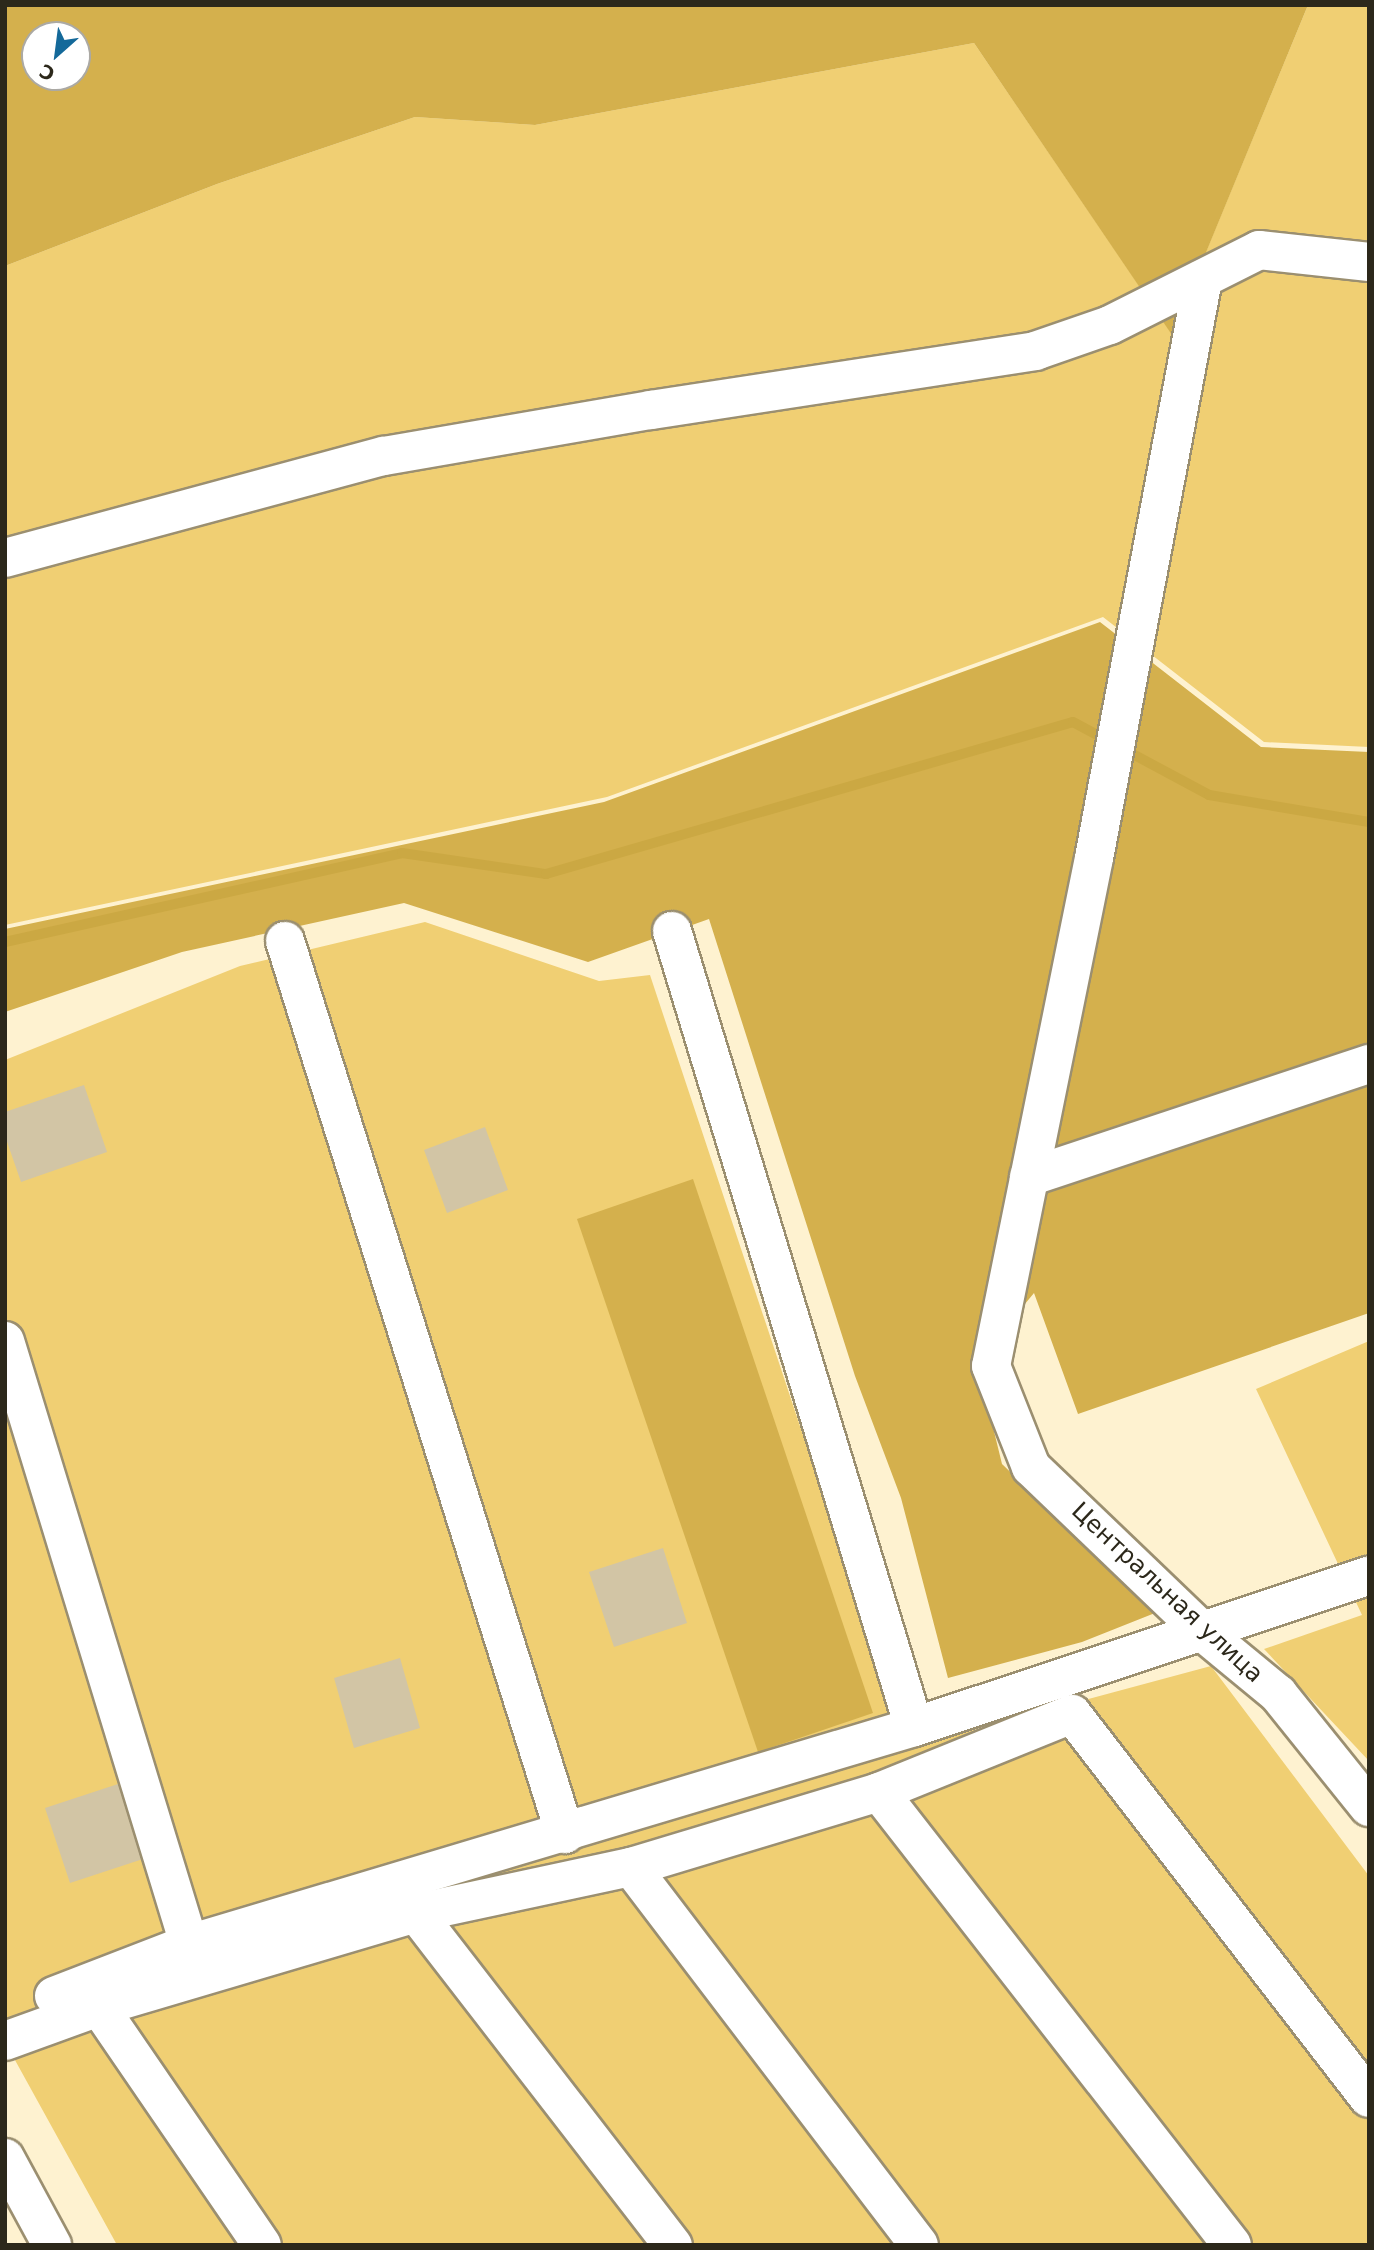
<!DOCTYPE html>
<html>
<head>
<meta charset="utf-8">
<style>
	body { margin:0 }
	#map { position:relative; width:1374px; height:2250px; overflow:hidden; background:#fef2d0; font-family:"DejaVu Sans",sans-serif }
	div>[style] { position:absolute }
	.green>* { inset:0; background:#f0cf73 }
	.forest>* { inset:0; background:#d4b04d }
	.stream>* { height:10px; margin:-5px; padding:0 5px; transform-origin:5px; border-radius:5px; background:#cba843 }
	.building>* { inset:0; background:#d2c5a5 }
	.roads { filter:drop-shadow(2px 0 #9b8f70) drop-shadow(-2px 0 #9b8f70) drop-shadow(0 2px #9b8f70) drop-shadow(0 -2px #9b8f70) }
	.minor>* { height:38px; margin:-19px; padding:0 19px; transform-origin:19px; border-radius:19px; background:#fff }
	span { translate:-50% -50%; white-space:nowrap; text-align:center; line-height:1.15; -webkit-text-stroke:5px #fff; paint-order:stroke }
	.street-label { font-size:24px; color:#2c281b }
	.frame { position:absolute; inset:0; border:7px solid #2c281b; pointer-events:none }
	.north { position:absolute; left:21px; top:21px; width:70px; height:70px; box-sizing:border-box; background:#fff; border:2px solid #aba9a4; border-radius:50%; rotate:208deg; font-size:19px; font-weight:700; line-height:28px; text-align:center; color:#2c281b }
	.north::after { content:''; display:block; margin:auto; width:24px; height:32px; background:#14699a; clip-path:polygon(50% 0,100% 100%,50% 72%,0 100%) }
</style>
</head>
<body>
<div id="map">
	<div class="green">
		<div style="clip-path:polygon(1308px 5px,1369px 5px,1369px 747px,1264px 742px,1103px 617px,607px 797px,5px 925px,5px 266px,217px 184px,415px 117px,535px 125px,974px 43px,1172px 334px)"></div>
		<div style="clip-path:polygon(425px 922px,599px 981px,650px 975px,907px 1748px,1211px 1666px,1369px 1876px,1369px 2245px,117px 2245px,5px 2042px,5px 1060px,240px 966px)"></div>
		<div style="clip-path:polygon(1369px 1341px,1369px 1761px,1264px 1649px,1362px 1615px,1256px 1389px)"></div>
	</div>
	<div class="forest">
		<div style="clip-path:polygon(evenodd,5px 5px,1308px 5px,1172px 335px,974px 43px,535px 125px,415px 117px,217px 184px,5px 266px,5px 5px,35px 35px,77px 35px,77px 77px,35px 77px,35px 35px)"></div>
		<div style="clip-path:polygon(1100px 622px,1261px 747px,1369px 752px,1369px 1313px,1078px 1414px,1034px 1293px,977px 1362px,1002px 1464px,1155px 1613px,1082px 1642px,948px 1678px,901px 1498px,855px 1376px,709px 919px,588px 962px,404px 903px,182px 952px,5px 1012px,5px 929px,604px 802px)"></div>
		<div style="clip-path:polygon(693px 1179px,873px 1713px,758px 1752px,577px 1219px)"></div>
	</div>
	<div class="stream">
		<div style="left:5px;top:942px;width:407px;rotate:-12.6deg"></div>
		<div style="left:402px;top:853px;width:146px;rotate:8.3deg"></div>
		<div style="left:546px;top:874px;width:548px;rotate:-16.09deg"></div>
		<div style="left:1073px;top:722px;width:154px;rotate:28.2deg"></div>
		<div style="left:1209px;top:795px;width:162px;rotate:9.6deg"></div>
	</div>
	<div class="building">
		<div style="clip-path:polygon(84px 1085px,107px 1152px,21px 1182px,5px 1136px,5px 1112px)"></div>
		<div style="clip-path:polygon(485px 1127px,508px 1190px,447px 1213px,424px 1150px)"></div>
		<div style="clip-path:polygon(663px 1548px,687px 1623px,614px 1647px,589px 1572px)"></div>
		<div style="clip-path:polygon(400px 1658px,420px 1728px,354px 1748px,334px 1678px)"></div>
		<div style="clip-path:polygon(118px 1784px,143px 1859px,70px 1883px,45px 1808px)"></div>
	</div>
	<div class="roads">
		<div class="minor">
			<div style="left:1203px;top:279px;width:589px;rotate:100.66deg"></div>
			<div style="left:1094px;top:858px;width:518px;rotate:101.46deg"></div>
			<div style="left:991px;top:1366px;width:109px;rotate:68.4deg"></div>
			<div style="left:1031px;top:1467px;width:240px;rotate:43.8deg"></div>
			<div style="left:1204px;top:1633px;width:96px;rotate:39.5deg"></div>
			<div style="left:1278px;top:1694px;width:145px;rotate:51.2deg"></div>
			<div style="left:5px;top:558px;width:392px;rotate:-15.1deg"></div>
			<div style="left:384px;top:456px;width:271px;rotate:-9.8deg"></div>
			<div style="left:651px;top:410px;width:389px;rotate:-8.7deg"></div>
			<div style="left:1035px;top:351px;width:79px;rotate:-19.1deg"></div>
			<div style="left:1110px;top:325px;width:167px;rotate:-26.7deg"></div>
			<div style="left:1259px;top:250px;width:111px;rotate:6.2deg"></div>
			<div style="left:672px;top:931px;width:832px;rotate:73.09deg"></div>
			<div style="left:285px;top:941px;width:936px;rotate:72.59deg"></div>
			<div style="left:1029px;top:1177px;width:358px;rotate:-18.4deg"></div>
			<div style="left:5px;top:1341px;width:630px;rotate:73.03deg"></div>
			<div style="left:879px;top:1792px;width:574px;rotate:52.07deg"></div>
			<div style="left:631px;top:1867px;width:475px;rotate:52.7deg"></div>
			<div style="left:416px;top:1913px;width:420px;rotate:52.3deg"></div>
			<div style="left:54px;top:1996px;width:145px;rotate:-21.1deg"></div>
			<div style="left:189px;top:1944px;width:757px;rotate:-16.66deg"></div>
			<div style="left:914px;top:1727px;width:479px;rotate:-18.4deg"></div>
			<div style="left:99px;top:2007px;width:288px;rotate:55.6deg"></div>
			<div style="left:5px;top:2041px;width:100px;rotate:-19.9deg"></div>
			<div style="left:99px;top:2007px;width:331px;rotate:-16.5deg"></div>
			<div style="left:416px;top:1913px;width:220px;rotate:-12.1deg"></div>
			<div style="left:631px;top:1867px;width:259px;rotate:-16.8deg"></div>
			<div style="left:879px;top:1792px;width:208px;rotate:-22deg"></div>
			<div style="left:1072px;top:1714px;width:485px;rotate:52.3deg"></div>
			<div style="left:5px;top:2158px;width:99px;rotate:61.6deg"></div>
		</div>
	</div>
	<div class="street-label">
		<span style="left:1167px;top:1593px;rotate:43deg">Центральная улица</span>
	</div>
	<div class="frame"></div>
	<div class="north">С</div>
</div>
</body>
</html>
